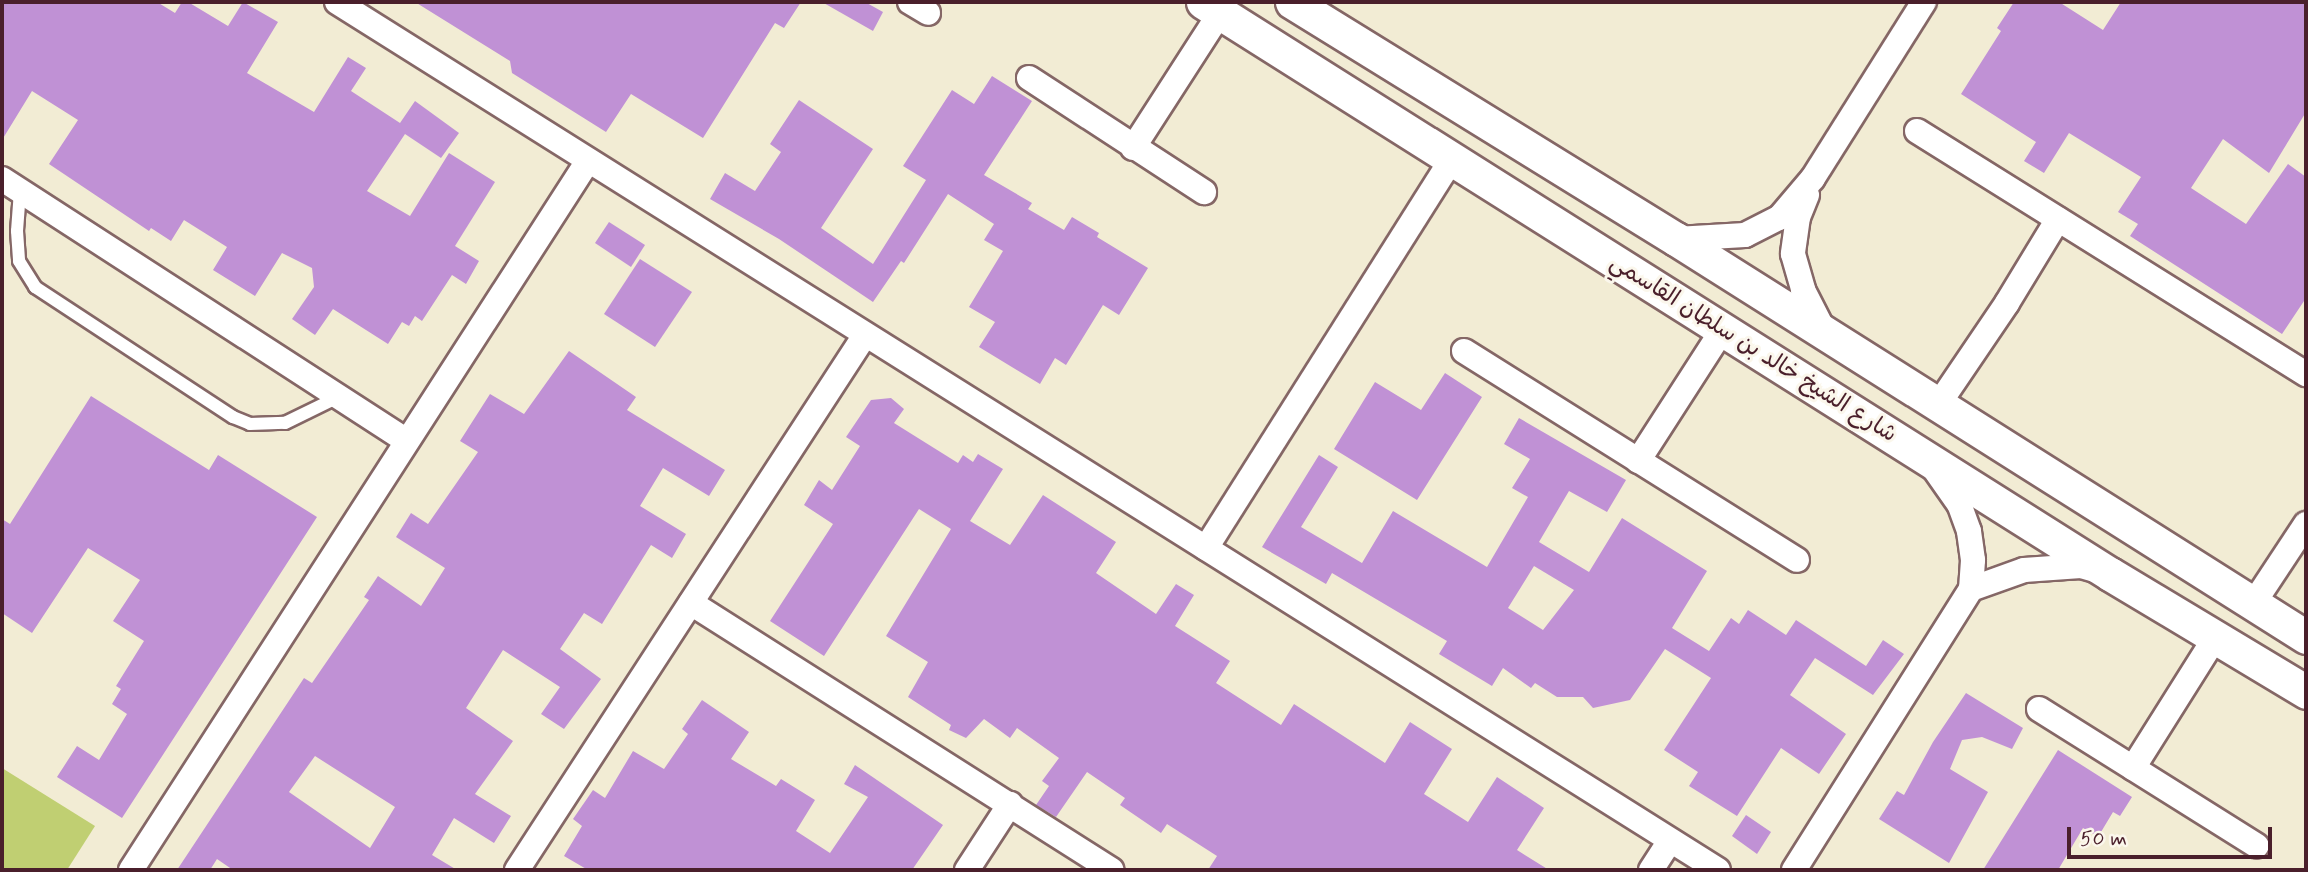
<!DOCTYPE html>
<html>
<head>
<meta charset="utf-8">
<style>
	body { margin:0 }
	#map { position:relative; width:2308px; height:872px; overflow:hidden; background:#f2ecd4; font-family:Mynerve,"Playpen Sans Arabic",sans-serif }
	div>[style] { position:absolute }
	.green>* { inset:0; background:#c0cf72 }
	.building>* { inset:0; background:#c091d5 }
	.roads { filter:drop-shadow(2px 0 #856766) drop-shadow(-2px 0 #856766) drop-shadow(0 2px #856766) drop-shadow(0 -2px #856766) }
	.lane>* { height:12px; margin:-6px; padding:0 6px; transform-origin:6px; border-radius:6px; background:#fff }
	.street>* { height:24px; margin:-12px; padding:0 12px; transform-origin:12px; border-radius:12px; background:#fff }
	.secondary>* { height:33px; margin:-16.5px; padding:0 16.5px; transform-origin:16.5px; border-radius:16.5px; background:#fff }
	span { translate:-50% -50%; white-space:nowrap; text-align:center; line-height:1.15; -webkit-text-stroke:6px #fbf7ec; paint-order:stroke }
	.street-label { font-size:23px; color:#4a1f2b }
	.frame { position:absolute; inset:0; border:4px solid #4a1f2b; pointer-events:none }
	.scale { position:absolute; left:2067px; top:827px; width:205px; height:32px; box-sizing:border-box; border:4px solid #4a1f2b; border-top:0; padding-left:9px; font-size:21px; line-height:24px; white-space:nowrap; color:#4a1f2b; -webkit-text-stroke:5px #fbf7ec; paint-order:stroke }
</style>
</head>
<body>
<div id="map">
	<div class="green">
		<div style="clip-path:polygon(2px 768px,95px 826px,67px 870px,2px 870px)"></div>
	</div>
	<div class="building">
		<div style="clip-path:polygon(2px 2px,157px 2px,175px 13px,182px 2px,188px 2px,228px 26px,243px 2px,278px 22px,247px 73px,314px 112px,348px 57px,366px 68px,351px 91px,400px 123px,415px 101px,459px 133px,441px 158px,405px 134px,367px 191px,410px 216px,449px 153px,495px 182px,455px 246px,479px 261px,466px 284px,452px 275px,422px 321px,415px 316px,409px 326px,402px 322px,388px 344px,333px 309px,315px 335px,292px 319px,314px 287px,312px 268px,282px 253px,255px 296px,213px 270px,227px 247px,184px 220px,171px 241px,151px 228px,149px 231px,49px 164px,78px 120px,32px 91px,2px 140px)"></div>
		<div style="clip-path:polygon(415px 2px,801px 2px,784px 28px,775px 23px,703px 138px,631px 94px,606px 132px,512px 73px,510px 61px)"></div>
		<div style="clip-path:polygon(822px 2px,865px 2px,883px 12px,873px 31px)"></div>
		<div style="clip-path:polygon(2014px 2px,2059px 2px,2103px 30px,2121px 2px,2306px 2px,2306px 112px,2269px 173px,2223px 139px,2191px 188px,2246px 224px,2288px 164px,2306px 177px,2306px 298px,2282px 334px,2130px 236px,2138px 224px,2118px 212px,2141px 177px,2069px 133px,2044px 173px,2024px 161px,2036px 142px,1961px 94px,2001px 31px,1997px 28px)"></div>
		<div style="clip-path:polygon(992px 76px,1032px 101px,984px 175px,1032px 203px,1028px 209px,1064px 230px,1072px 217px,1099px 233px,1097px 237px,1148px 268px,1119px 315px,1103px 305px,1066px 365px,1055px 358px,1040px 384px,979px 347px,995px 322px,969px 307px,1003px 251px,984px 240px,994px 224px,948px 194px,904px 263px,901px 261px,873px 302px,779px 239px,710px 199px,725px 173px,755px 191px,781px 152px,770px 144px,799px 100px,873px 149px,821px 228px,873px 264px,926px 180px,903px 166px,952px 90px,974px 104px)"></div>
		<div style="clip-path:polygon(609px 222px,645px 245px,631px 267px,595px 243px)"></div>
		<div style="clip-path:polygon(640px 259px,692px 292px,655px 347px,604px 314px)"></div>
		<div style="clip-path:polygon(evenodd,569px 351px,636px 397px,627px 410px,725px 470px,709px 496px,663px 468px,640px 506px,686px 534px,672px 558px,651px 545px,602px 624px,584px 613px,560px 649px,601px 679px,564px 729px,541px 714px,560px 687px,503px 650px,466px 708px,513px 741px,475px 794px,511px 816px,494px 843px,454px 818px,432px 855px,457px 870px,233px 870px,217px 859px,210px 870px,177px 870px,304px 678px,312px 683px,369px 600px,364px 597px,378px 576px,421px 606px,445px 568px,396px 537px,411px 513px,428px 524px,478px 452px,460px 441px,490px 394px,524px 414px,569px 351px,315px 756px,395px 807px,370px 848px,289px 792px,315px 756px)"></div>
		<div style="clip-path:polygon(1445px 373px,1482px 397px,1417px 500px,1334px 449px,1375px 382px,1421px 410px)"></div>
		<div style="clip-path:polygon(91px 396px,209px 470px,218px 455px,317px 517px,122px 818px,57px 777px,77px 746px,99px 760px,127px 714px,112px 704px,121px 689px,116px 686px,144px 641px,113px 621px,140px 580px,88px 548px,32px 633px,2px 613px,2px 519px,10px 524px)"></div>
		<div style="clip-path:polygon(891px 398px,904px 409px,894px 423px,958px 463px,963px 455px,973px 462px,978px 454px,1003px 469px,970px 521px,1010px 545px,1043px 495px,1116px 542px,1096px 573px,1156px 614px,1176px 584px,1194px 595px,1175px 626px,1230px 661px,1216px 683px,1281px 725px,1294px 704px,1385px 763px,1410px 722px,1452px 749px,1424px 794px,1468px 822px,1497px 777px,1544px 808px,1517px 850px,1549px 870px,1208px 870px,1217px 856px,1167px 824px,1161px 833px,1120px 805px,1125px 798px,1087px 772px,1056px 817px,1036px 805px,1049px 786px,1042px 781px,1059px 758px,1017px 728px,1010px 738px,984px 719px,966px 738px,949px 730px,951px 725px,908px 697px,928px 662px,886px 636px,951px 529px,919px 509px,824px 656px,770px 621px,833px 524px,804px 505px,819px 480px,832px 490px,860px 446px,846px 437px,871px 400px)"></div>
		<div style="clip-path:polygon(evenodd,1519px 418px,1626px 480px,1607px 512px,1569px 491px,1539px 542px,1589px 572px,1622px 518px,1707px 571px,1672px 628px,1709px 651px,1731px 618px,1739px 624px,1748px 610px,1786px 635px,1796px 620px,1866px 666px,1883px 640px,1904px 654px,1873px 695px,1815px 658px,1790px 695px,1846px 734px,1819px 774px,1781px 748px,1737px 816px,1689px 786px,1698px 772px,1664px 750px,1711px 678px,1665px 649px,1630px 700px,1593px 708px,1583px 697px,1557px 697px,1535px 683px,1531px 688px,1503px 668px,1492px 686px,1439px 654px,1447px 641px,1332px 573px,1326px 584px,1262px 547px,1319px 455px,1338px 467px,1301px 527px,1362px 563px,1393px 511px,1487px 567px,1528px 497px,1512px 488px,1530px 459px,1504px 444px,1519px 418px,1534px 566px,1574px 590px,1543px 630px,1508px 608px,1534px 566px)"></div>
		<div style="clip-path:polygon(1966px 693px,2023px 728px,2012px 749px,1982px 737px,1962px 740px,1950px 769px,1988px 792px,1949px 863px,1879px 819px,1897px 791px,1904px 795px,1933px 742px)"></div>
		<div style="clip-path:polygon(702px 700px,749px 732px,731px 759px,776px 786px,781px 779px,815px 800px,796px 831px,830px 853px,868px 797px,844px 784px,855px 765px,943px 825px,912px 870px,588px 870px,564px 856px,582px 826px,573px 819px,593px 790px,605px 798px,633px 751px,664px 769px,688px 734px,682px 729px)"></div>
		<div style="clip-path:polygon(2058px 750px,2132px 797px,2120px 816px,2113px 812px,2098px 837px,2083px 828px,2058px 870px,1983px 870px)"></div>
		<div style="clip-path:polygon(1746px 815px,1771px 832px,1757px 854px,1732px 836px)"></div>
	</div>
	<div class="roads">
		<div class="lane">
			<div style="left:20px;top:191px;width:40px;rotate:94.3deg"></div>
			<div style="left:17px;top:231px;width:30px;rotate:86deg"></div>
			<div style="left:19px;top:261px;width:31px;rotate:58deg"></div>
			<div style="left:35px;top:287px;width:237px;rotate:33.3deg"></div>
			<div style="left:233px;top:417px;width:18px;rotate:22deg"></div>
			<div style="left:250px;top:424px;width:35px;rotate:-2deg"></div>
			<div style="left:285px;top:423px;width:59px;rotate:-26.1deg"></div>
		</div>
		<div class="street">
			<div style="left:337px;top:2px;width:1631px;rotate:32.15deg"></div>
			<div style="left:910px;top:2px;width:21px;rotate:31deg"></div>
			<div style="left:1029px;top:78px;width:209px;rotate:33.1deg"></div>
			<div style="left:1917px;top:131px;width:459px;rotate:32deg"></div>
			<div style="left:1133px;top:148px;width:161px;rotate:-57.2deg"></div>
			<div style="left:2px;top:179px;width:482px;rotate:32.9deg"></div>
			<div style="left:1807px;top:195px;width:24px;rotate:112deg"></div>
			<div style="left:1798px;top:217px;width:37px;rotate:98deg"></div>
			<div style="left:1793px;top:254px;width:37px;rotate:74deg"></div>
			<div style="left:1803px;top:290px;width:46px;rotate:62.9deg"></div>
			<div style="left:1676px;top:239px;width:69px;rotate:-3.3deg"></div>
			<div style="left:1745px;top:235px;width:38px;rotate:-27deg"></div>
			<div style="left:1779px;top:218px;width:52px;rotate:-49.6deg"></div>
			<div style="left:1813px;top:178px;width:208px;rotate:-57.8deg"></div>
			<div style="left:1464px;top:351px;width:393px;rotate:32.1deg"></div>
			<div style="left:1938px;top:405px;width:123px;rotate:-55.9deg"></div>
			<div style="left:2007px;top:303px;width:98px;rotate:-58.7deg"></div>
			<div style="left:1638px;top:461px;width:157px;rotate:-57.2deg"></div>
			<div style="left:1206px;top:548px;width:460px;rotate:-57.7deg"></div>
			<div style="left:1971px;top:589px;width:56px;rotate:-19.7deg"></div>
			<div style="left:2024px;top:570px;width:57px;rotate:-4deg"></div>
			<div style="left:2081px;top:566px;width:19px;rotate:16deg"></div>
			<div style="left:691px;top:603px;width:498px;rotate:32.4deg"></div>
			<div style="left:2253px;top:604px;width:96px;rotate:-56.5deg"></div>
			<div style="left:2039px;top:709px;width:257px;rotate:32.1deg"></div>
			<div style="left:2133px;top:768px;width:156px;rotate:-57.8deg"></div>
			<div style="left:131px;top:870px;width:844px;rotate:-57.2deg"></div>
			<div style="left:517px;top:870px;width:638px;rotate:-56.96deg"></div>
			<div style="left:967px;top:870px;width:79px;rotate:-56.9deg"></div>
			<div style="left:1651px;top:870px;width:35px;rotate:-57deg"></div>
			<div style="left:1794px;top:870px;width:332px;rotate:-57.8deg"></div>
			<div style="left:1971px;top:589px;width:29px;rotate:-86deg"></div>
			<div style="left:1973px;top:560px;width:29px;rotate:-98deg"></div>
			<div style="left:1969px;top:531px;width:29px;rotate:-110deg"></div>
			<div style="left:1959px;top:504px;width:42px;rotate:-125.2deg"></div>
		</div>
		<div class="secondary">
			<div style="left:1203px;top:2px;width:1072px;rotate:32.24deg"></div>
			<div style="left:2110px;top:574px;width:229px;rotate:31deg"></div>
			<div style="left:1292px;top:2px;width:451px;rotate:31.7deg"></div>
			<div style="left:1676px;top:239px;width:745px;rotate:32.28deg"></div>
		</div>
	</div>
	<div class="street-label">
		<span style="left:1753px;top:349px;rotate:32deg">شارع الشيخ خالد بن سلطان القاسمي</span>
	</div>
	<div class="frame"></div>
	<div class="scale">50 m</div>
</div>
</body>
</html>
